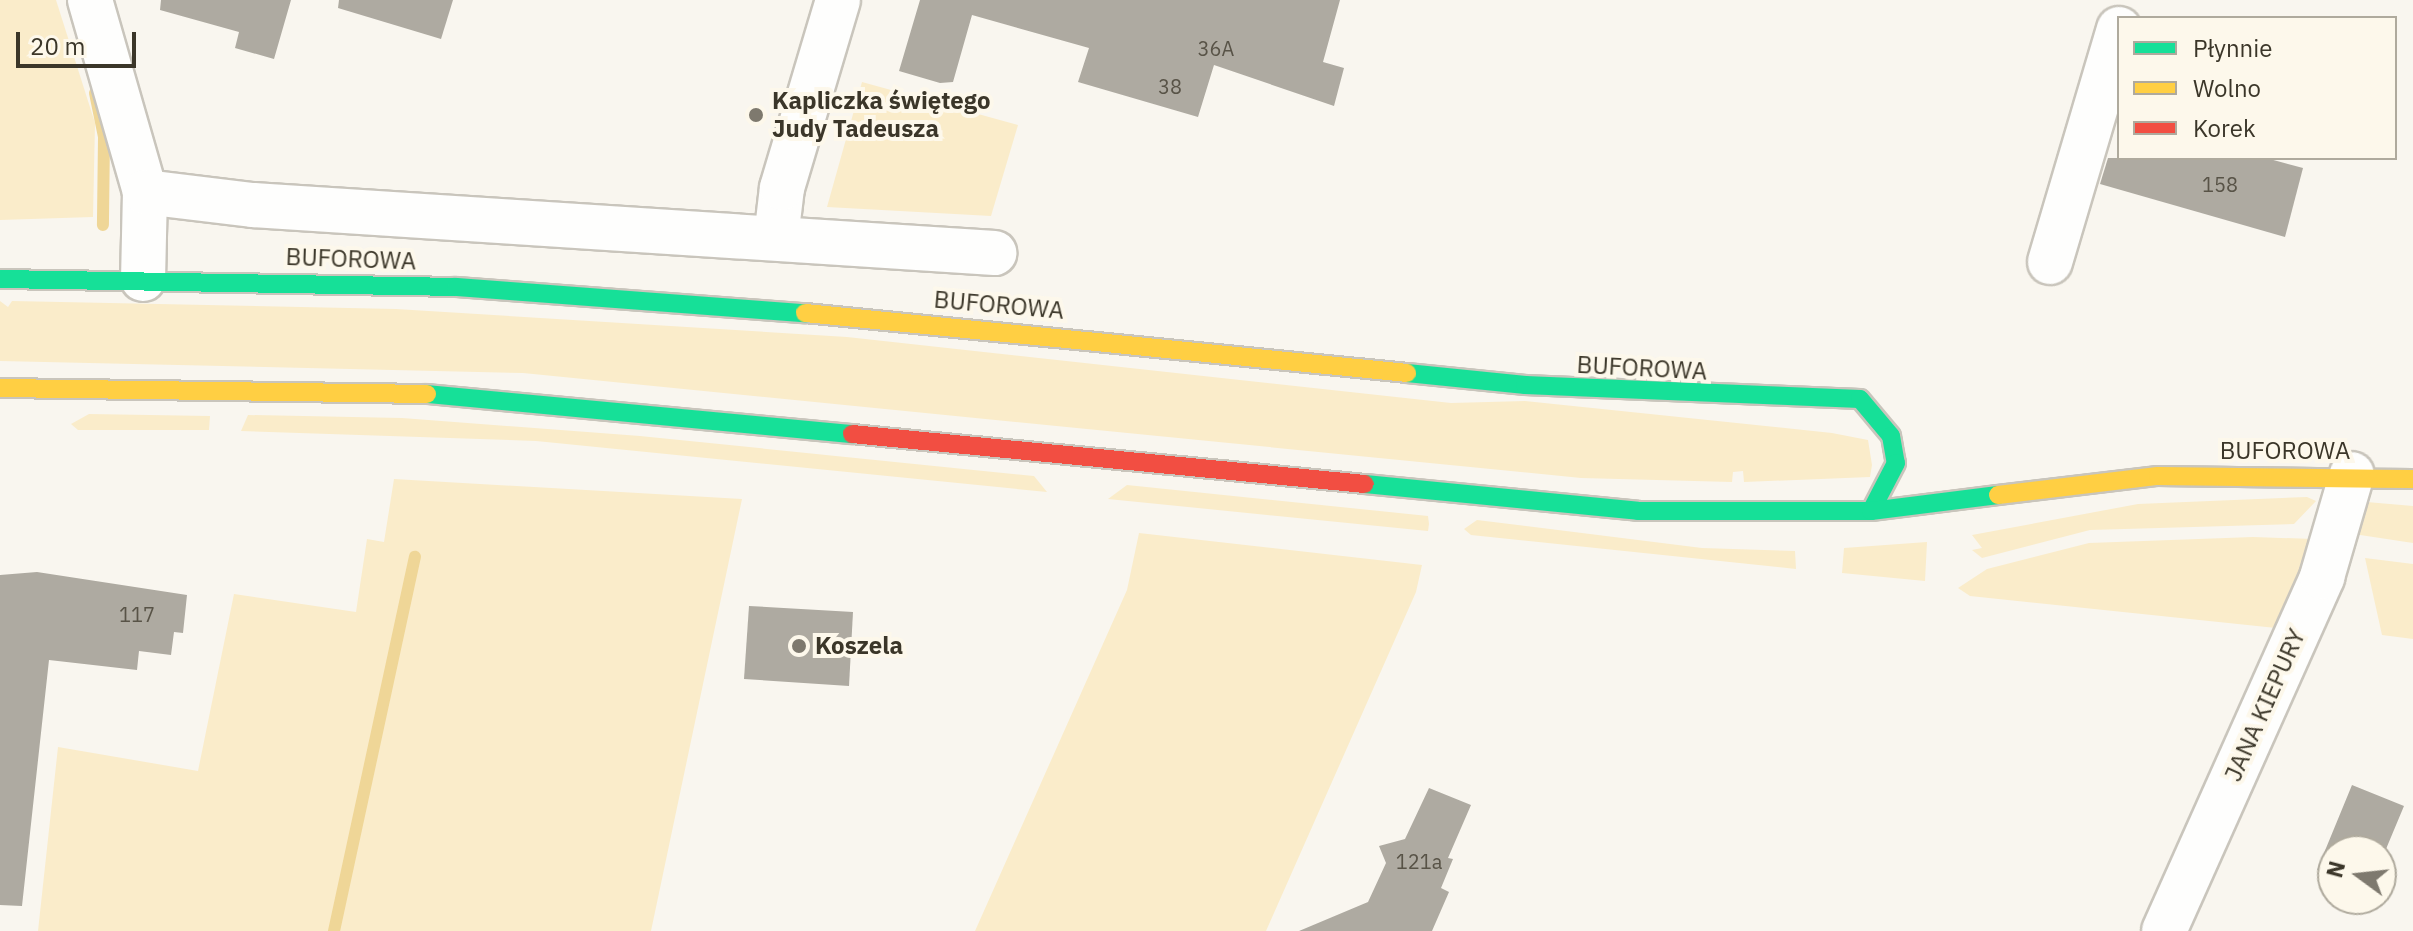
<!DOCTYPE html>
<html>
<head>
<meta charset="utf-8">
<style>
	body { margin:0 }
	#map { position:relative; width:2413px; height:931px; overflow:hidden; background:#f9f6ef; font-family:"IBM Plex Sans",sans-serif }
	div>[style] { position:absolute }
	.green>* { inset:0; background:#faecca }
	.stream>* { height:12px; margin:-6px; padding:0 6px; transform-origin:6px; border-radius:6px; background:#efd697 }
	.building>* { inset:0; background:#aeaaa1 }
	.roads { filter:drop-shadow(2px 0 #c9c5bc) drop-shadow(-2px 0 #c9c5bc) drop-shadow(0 2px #c9c5bc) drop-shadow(0 -2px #c9c5bc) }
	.street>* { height:44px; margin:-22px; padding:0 22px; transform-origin:22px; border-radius:22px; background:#fefefd }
	.fast>* { height:18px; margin:-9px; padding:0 9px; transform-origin:9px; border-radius:9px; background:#16e098 }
	.slow>* { height:18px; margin:-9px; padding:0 9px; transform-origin:9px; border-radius:9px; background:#ffcf43 }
	.jam>* { height:18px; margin:-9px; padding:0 9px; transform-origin:9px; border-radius:9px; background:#f24e42 }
	.dots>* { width:22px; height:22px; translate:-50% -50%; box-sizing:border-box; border:4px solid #fdf8eb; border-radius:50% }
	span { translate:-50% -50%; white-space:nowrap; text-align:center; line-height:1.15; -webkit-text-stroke:8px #fdf8eb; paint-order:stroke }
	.number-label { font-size:20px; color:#585347 }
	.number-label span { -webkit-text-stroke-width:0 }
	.poi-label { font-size:24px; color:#3b3629; font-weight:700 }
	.left { translate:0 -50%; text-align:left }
	.street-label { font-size:24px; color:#3b3629 }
	.legend { position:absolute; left:2117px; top:16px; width:280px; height:144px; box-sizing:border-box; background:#fdf8eb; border:2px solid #afaa9d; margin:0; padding:10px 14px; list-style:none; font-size:24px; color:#3b3629 }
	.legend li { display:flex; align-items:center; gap:16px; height:40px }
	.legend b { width:40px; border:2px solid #afaa9d }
	.north { position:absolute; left:2317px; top:835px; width:80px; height:80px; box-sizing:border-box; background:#fdf8eb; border:2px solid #afaa9d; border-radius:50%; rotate:285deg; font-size:22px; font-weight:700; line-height:32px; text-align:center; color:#3b3629 }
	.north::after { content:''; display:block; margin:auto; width:28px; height:36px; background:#7e796e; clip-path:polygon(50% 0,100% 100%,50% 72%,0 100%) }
	.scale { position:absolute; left:16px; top:32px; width:120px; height:36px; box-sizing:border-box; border:4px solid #3b3629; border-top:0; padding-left:10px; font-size:24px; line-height:28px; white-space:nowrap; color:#3b3629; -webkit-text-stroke:6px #fdf8eb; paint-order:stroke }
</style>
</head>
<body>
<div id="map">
	<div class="green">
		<div style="clip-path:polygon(0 0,56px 0,95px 123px,93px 217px,0 220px)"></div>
		<div style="clip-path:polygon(862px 82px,1018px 125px,991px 216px,827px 207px)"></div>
		<div style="clip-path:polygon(0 301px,8px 307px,12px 301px,396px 309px,847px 337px,1451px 403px,1525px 401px,1832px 433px,1868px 440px,1872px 465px,1870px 477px,1744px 482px,1743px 471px,1733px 472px,1732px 482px,1581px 478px,523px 373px,0 361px)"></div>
		<div style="clip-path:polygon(89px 414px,210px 416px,209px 430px,78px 430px,71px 424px)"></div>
		<div style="clip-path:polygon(248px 415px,402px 418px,640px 436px,1034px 476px,1047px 492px,536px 441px,241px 431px)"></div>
		<div style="clip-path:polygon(394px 479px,742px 499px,651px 931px,38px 931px,58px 747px,198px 771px,234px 594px,356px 612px,367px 539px,384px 542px)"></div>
		<div style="clip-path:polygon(1127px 485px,1428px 516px,1429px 524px,1428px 531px,1108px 499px)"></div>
		<div style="clip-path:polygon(2307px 497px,2316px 501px,2294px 524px,2090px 530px,1982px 558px,1972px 550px,1982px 548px,1972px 535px,2138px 504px)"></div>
		<div style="clip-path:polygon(2355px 501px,2413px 506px,2413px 543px,2347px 533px)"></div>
		<div style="clip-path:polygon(1477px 520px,1702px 548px,1795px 551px,1796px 569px,1471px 535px,1464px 529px)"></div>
		<div style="clip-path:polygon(1139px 533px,1422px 565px,1416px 592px,1266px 931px,975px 931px,1127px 590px)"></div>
		<div style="clip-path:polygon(2253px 537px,2313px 539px,2276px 628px,1970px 596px,1958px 588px,1987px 569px,2089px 543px)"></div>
		<div style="clip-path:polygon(1927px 542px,1925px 581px,1842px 573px,1844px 548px)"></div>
		<div style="clip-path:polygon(2365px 558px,2413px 564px,2413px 639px,2382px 635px)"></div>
	</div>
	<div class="stream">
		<div style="left:95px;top:93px;width:45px;rotate:78.4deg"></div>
		<div style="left:104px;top:137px;width:88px;rotate:90.7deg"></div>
		<div style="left:334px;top:931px;width:383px;rotate:-77.8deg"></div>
	</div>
	<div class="building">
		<div style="clip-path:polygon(161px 0,291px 0,274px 59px,235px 48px,239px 32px,160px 10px)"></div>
		<div style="clip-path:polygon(339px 0,453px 0,441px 39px,338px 8px)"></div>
		<div style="clip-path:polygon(920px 0,1340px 0,1323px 62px,1344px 68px,1334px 106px,1214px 65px,1198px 117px,1078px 82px,1089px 48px,972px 15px,953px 82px,940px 83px,899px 71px)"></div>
		<div style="clip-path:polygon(2108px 158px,2266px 158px,2303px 168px,2285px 237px,2100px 184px)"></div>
		<div style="clip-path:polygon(37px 572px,187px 595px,183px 633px,174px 632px,171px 655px,139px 651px,137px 670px,49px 660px,22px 906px,0 905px,0 575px)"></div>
		<div style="clip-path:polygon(749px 606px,853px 612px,849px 686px,744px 679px)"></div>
		<div style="clip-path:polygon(2352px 785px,2404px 806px,2381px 861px,2381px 851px,2333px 851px,2333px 876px,2317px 870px)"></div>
		<div style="clip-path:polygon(1429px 788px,1471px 805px,1448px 858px,1453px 859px,1441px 888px,1449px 892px,1432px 931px,1299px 931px,1368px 902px,1386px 863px,1379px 846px,1405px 839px)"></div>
	</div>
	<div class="roads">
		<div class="street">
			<div style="left:90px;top:0;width:200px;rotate:74deg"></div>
			<div style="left:145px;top:192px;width:87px;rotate:91.3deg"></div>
			<div style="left:145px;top:192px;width:109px;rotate:6.9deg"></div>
			<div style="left:253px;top:205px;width:743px;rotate:3.71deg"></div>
			<div style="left:776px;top:238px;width:50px;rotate:-83.2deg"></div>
			<div style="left:782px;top:188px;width:196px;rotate:-73.4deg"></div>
			<div style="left:2050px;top:262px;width:243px;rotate:-73.5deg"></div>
			<div style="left:2164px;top:931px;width:388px;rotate:-65.9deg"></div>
			<div style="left:2322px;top:577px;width:107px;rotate:-73.8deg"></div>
		</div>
		<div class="fast">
			<div style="left:0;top:279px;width:456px;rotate:1deg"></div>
			<div style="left:456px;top:287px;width:350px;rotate:4.3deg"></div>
			<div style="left:1407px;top:373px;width:119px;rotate:5.8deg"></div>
			<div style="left:1525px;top:385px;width:335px;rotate:2.4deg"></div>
			<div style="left:1860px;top:399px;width:48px;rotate:50deg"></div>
			<div style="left:1891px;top:436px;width:27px;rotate:80deg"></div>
			<div style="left:1896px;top:463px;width:54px;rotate:117.5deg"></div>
			<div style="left:427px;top:394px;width:427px;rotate:5.4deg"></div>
			<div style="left:1365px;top:484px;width:274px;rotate:5.6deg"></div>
			<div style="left:1638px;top:511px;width:233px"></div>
			<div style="left:1871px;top:511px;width:128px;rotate:-7.2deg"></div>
		</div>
		<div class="slow">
			<div style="left:805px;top:313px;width:605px;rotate:5.69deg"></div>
			<div style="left:0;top:388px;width:427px;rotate:0.8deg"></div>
			<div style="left:1998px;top:495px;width:161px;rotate:-6.8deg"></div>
			<div style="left:2158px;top:476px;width:255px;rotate:0.7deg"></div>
		</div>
		<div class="jam">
			<div style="left:852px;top:434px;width:515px;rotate:5.57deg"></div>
		</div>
	</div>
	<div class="dots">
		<div style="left:756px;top:115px;background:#7e796e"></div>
		<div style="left:799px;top:646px;background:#7e796e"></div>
	</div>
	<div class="number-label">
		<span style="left:1216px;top:48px">36A</span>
		<span style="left:1170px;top:86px">38</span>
		<span style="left:2220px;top:184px">158</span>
		<span style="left:137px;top:614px">117</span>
		<span style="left:1419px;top:861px">121a</span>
	</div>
	<div class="poi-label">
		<span class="left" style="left:772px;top:115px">Kapliczka świętego<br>Judy Tadeusza</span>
		<span class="left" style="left:815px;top:646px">Koszela</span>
	</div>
	<div class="street-label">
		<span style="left:351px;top:259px;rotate:2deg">BUFOROWA</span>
		<span style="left:999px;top:305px;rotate:5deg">BUFOROWA</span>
		<span style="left:1642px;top:368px;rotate:3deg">BUFOROWA</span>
		<span style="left:2285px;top:451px">BUFOROWA</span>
		<span style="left:2265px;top:705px;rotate:-66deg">JANA KIEPURY</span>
	</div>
	<ul class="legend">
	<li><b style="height:10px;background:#16e098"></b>Płynnie</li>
	<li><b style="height:10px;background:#ffcf43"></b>Wolno</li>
	<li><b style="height:10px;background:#f24e42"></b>Korek</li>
	</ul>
	<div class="north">N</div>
	<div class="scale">20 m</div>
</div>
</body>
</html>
